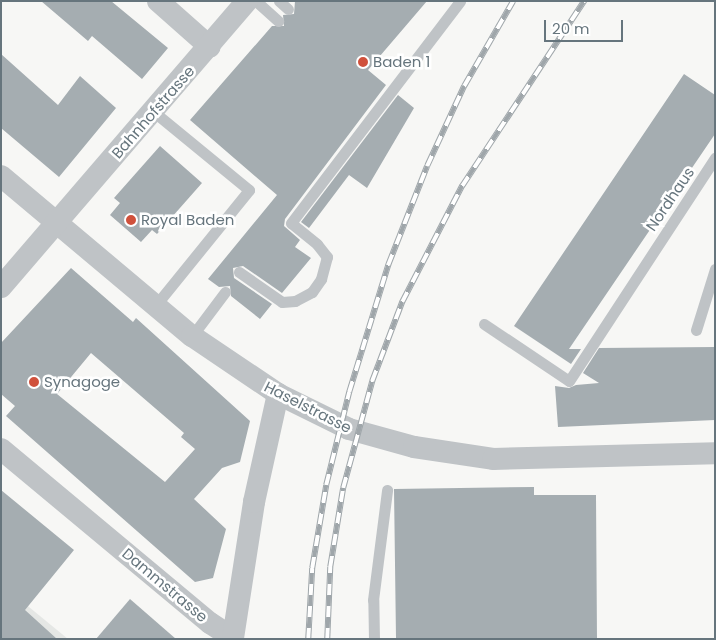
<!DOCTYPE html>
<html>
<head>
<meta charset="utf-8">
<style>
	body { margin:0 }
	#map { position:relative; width:716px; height:640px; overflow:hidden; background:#f7f7f5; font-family:Poppins,sans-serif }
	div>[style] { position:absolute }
	.built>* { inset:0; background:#e5e7e5 }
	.building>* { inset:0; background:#a5adb1 }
	.lane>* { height:11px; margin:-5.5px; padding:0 5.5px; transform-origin:5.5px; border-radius:5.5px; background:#bfc3c6 }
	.street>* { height:22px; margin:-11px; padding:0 11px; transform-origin:11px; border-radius:11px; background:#bfc3c6 }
	.rail>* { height:5.5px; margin-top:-2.75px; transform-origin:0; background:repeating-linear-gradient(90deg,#fff 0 11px,#9fa6aa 0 22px); box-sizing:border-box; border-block:1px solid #9fa6aa }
	.dots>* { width:14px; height:14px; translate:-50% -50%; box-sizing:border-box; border:2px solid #fff; border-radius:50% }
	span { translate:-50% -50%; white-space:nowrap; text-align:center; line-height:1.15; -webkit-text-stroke:5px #fff; paint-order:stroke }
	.poi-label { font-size:15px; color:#66757d }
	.left { translate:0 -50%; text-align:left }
	.street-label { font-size:15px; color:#66757d }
	.frame { position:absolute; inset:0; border:2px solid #66757d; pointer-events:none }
	.scale { position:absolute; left:544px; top:20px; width:79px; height:22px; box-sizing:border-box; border:2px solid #66757d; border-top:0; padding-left:6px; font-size:15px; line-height:18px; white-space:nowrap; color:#66757d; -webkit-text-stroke:4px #fff; paint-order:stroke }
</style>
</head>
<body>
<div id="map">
	<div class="built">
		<div style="clip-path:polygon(1px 584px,68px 639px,1px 639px)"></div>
	</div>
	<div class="building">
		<div style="clip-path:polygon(41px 1px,111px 1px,168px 48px,142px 79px,92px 36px,88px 41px)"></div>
		<div style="clip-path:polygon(295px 1px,427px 1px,368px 70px,386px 85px,285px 219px,284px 226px,300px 240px,295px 247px,311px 258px,282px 293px,243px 266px,233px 268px,234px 278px,272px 304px,260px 319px,231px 296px,230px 286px,219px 287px,208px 279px,277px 195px,190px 120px,272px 26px,284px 26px,283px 15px,294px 14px)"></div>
		<div style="clip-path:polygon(1px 54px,58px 105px,80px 76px,116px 108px,59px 177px,1px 128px)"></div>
		<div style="clip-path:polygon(684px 74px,715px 95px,715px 134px,569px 349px,581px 349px,571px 364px,514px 326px)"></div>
		<div style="clip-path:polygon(398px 95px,414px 108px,367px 188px,349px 175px,309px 228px,301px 222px)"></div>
		<div style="clip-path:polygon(160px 146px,202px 183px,157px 234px,152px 230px,141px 242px,110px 215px,120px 203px,114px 198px)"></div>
		<div style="clip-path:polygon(evenodd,71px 268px,133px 322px,136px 318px,250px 421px,240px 462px,222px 468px,194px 499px,226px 529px,213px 578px,195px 582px,6px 416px,15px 406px,1px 394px,1px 343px,71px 268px,91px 353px,184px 433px,181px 437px,195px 449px,165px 482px,57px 394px,91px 353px)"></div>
		<div style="clip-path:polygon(715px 347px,715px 420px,558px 427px,555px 386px,569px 388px,576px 385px,599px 383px,583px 373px,599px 348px)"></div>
		<div style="clip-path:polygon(534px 487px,534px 495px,596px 495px,597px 639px,396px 639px,394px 489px)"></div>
		<div style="clip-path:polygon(1px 490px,74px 550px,25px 610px,57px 639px,1px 639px)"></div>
		<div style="clip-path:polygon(130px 599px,176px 639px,96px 639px)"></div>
	</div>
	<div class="lane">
		<div style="left:256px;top:1px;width:30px;rotate:42deg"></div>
		<div style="left:279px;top:1px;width:12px;rotate:42deg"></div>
		<div style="left:154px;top:112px;width:123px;rotate:39.4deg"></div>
		<div style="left:249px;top:190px;width:148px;rotate:129deg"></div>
		<div style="left:239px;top:272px;width:52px;rotate:34.9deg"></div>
		<div style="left:282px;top:302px;width:13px;rotate:-4deg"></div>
		<div style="left:295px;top:301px;width:19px;rotate:-28deg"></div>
		<div style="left:312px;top:292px;width:16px;rotate:-55deg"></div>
		<div style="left:321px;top:279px;width:23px;rotate:-75deg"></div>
		<div style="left:327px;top:257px;width:16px;rotate:-128deg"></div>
		<div style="left:317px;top:244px;width:33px;rotate:-141deg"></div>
		<div style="left:291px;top:223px;width:279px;rotate:-52.7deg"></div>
		<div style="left:484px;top:324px;width:102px;rotate:33.8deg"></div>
		<div style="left:569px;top:381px;width:267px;rotate:-56.8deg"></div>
		<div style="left:696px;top:330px;width:64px;rotate:-72.7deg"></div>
		<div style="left:192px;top:336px;width:55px;rotate:-53.1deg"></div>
		<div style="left:374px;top:639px;width:39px;rotate:-91deg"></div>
		<div style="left:373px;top:600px;width:111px;rotate:-82.7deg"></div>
	</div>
	<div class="street">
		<div style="left:158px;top:1px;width:69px;rotate:41.5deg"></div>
		<div style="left:1px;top:176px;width:249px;rotate:40deg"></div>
		<div style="left:192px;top:336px;width:104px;rotate:34deg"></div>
		<div style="left:278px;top:394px;width:79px;rotate:26.2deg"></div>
		<div style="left:349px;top:429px;width:67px;rotate:15.5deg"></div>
		<div style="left:414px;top:447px;width:80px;rotate:8.6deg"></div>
		<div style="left:493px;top:459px;width:222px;rotate:-1.5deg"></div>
		<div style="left:1px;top:287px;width:377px;rotate:-49.3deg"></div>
		<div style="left:1px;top:449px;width:272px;rotate:39.8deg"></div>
		<div style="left:210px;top:623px;width:27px;rotate:33deg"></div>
		<div style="left:233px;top:638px;width:138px;rotate:-81.2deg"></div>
		<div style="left:254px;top:502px;width:111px;rotate:-77.5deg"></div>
	</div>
	<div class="rail">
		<div style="left:308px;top:639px;width:71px;rotate:-86.8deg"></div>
		<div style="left:312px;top:568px;width:84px;rotate:-80.4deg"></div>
		<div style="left:326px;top:485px;width:96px;rotate:-76.1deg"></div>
		<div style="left:349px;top:392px;width:133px;rotate:-72.9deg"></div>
		<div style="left:388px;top:265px;width:106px;rotate:-68.5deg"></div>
		<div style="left:427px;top:166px;width:88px;rotate:-65.2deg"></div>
		<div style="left:464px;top:86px;width:98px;rotate:-60deg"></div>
		<div style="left:327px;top:639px;width:72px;rotate:-87.6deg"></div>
		<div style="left:330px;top:567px;width:80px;rotate:-80.7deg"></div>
		<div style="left:343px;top:488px;width:111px;rotate:-74.8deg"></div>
		<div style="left:372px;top:381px;width:85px;rotate:-69.2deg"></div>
		<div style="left:402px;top:302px;width:131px;rotate:-62.7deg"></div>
		<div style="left:462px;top:186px;width:222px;rotate:-56.6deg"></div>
	</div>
	<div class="dots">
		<div style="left:363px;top:62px;background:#d0513c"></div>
		<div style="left:131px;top:220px;background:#d0513c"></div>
		<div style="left:34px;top:382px;background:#d0513c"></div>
	</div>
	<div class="poi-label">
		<span class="left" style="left:373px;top:62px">Baden 1</span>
		<span class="left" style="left:141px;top:220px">Royal Baden</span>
		<span class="left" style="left:44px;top:382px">Synagoge</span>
	</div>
	<div class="street-label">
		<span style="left:153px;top:112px;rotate:-49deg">Bahnhofstrasse</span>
		<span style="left:670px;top:199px;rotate:-56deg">Nordhaus</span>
		<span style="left:308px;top:407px;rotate:27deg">Haselstrasse</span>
		<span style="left:165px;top:585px;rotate:40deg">Dammstrasse</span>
	</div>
	<div class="frame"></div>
	<div class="scale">20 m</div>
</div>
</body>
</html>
